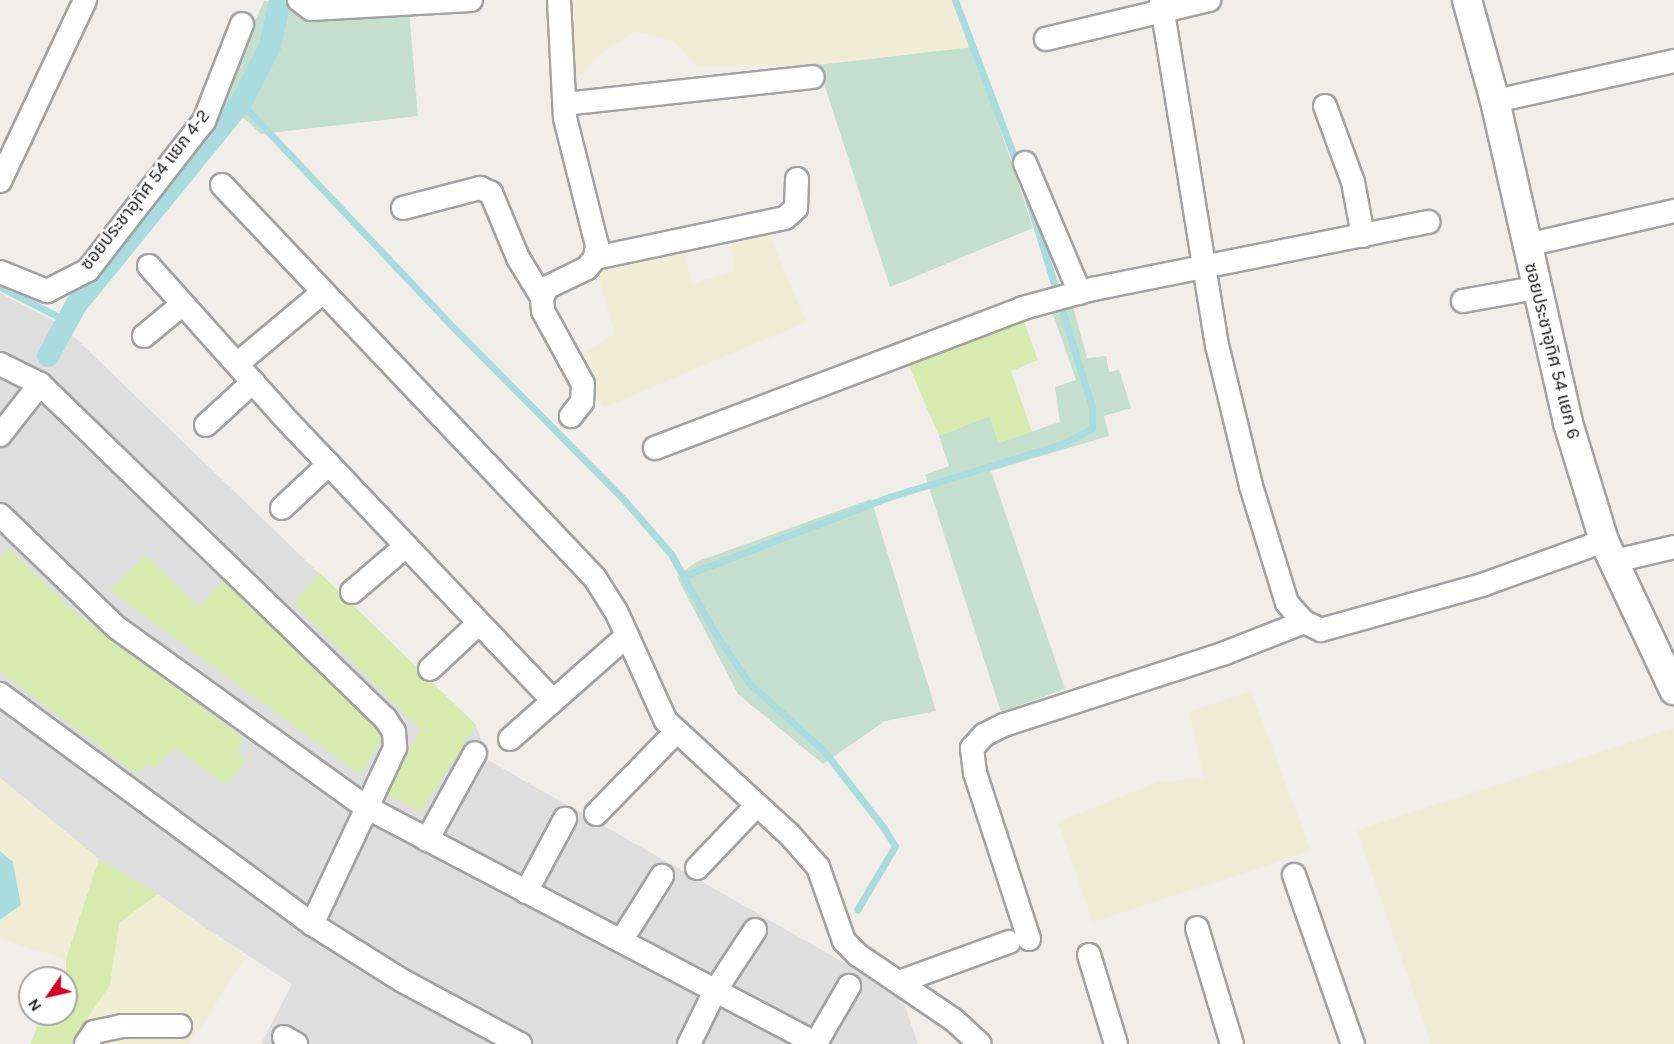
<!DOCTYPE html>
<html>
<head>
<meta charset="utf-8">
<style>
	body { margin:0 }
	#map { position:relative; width:1674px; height:1044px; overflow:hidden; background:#f1ede8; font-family:Karla,"Noto Sans Thai",sans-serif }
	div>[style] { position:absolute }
	.residential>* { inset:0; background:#dfdede }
	.farmland>* { inset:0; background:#f0edd4 }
	.grass>* { inset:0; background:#d7ebae }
	.wetland>* { inset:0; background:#c5dfcf }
	.water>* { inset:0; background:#a9dcdf }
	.stream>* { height:7px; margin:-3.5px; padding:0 3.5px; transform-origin:3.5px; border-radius:3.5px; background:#a9dcdf }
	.canal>* { height:22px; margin:-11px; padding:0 11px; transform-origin:11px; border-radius:11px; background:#a9dcdf }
	.roads { filter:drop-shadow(2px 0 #a2a2a2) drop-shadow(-2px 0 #a2a2a2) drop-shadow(0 2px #a2a2a2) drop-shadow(0 -2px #a2a2a2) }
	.minor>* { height:22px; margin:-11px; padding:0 11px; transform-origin:11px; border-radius:11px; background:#fff }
	.tertiary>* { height:28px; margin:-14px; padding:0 14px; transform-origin:14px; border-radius:14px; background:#fff }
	span { translate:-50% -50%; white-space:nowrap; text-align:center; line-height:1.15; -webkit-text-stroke:5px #fff; paint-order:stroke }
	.street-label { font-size:18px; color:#212121 }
	.north { position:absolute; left:18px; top:966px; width:60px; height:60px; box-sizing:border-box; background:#fff; border:2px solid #a6a6a6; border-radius:50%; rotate:236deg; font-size:16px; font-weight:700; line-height:24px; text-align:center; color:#212121 }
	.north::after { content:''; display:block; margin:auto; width:21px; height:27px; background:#d20024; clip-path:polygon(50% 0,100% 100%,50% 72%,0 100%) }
</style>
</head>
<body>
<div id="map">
	<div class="residential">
		<div style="clip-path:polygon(0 293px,63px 326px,476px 725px,488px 760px,901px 995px,918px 1044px,261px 1044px,292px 984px,99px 859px,0 778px)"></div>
	</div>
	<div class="farmland">
		<div style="clip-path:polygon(575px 0,958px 0,973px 47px,818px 65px,697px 67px,674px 41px,635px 31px,599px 54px,573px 83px)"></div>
		<div style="clip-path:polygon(768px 231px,806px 322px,603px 408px,579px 356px,615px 334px,597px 271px,683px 246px,692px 284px,735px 271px,729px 236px)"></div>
		<div style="clip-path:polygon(1251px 691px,1311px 851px,1093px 922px,1058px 822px,1158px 782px,1204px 778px,1189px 712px)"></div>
		<div style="clip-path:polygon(1674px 728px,1674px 1044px,1431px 1044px,1357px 830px)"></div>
		<div style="clip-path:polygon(0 778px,99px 859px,66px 959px,0 939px,0 920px,21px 905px,13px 862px,0 851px)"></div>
		<div style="clip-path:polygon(158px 894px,246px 957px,190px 1044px,119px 1044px,85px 1022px,110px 985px,119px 923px)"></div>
	</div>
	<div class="grass">
		<div style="clip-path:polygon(1021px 313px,1038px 360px,1011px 371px,1032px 432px,997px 443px,990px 416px,939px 436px,906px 359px)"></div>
		<div style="clip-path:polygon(9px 548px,77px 614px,244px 739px,237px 752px,247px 759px,227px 785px,174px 747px,155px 769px,147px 762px,137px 774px,0 671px,0 558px)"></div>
		<div style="clip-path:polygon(146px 555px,199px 607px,224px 580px,385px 734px,360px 775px,110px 590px)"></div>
		<div style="clip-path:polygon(320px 573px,476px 725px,421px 812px,386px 793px,420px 730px,293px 603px)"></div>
		<div style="clip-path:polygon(99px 859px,158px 894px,119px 923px,110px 985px,85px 1022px,78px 1044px,30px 1044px,42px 1016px,66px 1014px,66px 959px)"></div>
	</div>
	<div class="wetland">
		<div style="clip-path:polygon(264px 1px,288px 4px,311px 15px,409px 11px,418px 116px,261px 134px,245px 119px,225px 109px,228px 79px)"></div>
		<div style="clip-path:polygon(973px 47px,1033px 228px,890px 287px,818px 65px)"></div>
		<div style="clip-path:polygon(1072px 302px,1087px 358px,1106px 356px,1109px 372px,1119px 370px,1131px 408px,1104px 416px,1109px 436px,991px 471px,1065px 689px,1001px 712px,925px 475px,949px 466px,939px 436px,990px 416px,998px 443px,1060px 422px,1055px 387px,1076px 380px,1051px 308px)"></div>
		<div style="clip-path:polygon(871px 499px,936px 711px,885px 721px,823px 764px,738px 694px,677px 577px,696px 562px)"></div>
	</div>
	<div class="water">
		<div style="clip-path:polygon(0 851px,13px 862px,21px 905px,0 920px)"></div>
	</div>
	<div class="stream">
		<div style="left:955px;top:0;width:175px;rotate:69.3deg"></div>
		<div style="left:241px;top:103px;width:311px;rotate:46.6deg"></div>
		<div style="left:455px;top:329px;width:242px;rotate:45.3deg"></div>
		<div style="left:625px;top:501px;width:70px;rotate:49deg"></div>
		<div style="left:671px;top:554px;width:90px;rotate:60.9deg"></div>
		<div style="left:715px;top:633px;width:60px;rotate:55.8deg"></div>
		<div style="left:749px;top:683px;width:101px;rotate:42.2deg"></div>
		<div style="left:824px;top:751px;width:98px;rotate:52.1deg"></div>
		<div style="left:884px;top:828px;width:21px;rotate:59deg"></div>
		<div style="left:895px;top:846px;width:74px;rotate:120.7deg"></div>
		<div style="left:0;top:287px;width:75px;rotate:26.9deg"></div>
		<div style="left:684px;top:576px;width:220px;rotate:-21.1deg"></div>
		<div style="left:889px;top:497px;width:181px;rotate:-17deg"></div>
		<div style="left:1062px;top:444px;width:34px;rotate:-28deg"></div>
		<div style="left:1092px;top:428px;width:21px;rotate:-90deg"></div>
		<div style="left:1092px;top:407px;width:225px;rotate:-107.1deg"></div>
	</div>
	<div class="canal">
		<div style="left:48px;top:356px;width:58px;rotate:-61.2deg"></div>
		<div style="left:76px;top:305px;width:261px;rotate:-50.8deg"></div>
		<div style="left:241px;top:103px;width:64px;rotate:-63deg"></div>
		<div style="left:270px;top:46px;width:47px;rotate:-77.7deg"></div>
	</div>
	<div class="roads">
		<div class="minor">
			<div style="left:299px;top:0;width:15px;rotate:37deg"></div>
			<div style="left:311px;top:9px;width:160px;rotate:-3.2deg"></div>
			<div style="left:559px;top:0;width:118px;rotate:87.1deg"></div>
			<div style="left:565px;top:118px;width:131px;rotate:75.9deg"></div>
			<div style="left:597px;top:245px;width:13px;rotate:99deg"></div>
			<div style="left:595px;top:258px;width:13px;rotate:129deg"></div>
			<div style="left:587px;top:268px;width:43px;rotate:154deg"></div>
			<div style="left:548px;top:287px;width:12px;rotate:121deg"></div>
			<div style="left:542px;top:297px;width:14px;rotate:86deg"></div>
			<div style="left:543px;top:311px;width:83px;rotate:61.3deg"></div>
			<div style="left:583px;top:384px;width:18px;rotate:93deg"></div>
			<div style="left:582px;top:402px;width:18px;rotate:128deg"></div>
			<div style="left:1161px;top:0;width:350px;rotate:80.8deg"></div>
			<div style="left:1217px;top:345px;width:145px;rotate:76.4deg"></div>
			<div style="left:1251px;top:486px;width:122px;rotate:72.9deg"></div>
			<div style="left:1287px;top:603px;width:25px;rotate:48deg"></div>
			<div style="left:1304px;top:622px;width:19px;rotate:25deg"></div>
			<div style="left:1321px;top:630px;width:167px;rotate:-15.6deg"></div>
			<div style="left:1482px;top:585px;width:130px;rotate:-19.8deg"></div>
			<div style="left:1046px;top:39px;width:168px;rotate:-13.5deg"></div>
			<div style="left:1495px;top:101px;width:183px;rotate:-12.6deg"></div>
			<div style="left:565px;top:104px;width:249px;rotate:-6.2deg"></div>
			<div style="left:1325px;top:106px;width:81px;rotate:69.8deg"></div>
			<div style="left:1353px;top:182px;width:55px;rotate:79.5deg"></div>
			<div style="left:1025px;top:163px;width:141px;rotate:67.1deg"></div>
			<div style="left:0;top:181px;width:200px;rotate:-64.8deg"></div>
			<div style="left:222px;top:185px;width:542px;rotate:46.5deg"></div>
			<div style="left:595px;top:578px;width:39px;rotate:58deg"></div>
			<div style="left:616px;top:611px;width:121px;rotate:65.6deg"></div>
			<div style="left:666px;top:721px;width:167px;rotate:42.6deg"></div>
			<div style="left:789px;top:834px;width:44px;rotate:48.7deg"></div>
			<div style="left:818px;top:867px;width:78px;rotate:70.6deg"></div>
			<div style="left:844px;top:941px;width:20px;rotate:45deg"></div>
			<div style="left:858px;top:955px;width:116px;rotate:34.1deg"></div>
			<div style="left:954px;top:1020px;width:35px;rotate:43deg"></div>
			<div style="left:403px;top:208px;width:80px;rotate:-14.6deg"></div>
			<div style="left:480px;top:188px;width:12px;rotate:24deg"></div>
			<div style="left:491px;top:193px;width:70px;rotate:67.4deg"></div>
			<div style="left:518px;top:258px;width:46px;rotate:58.4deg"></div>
			<div style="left:1527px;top:245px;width:151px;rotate:-13deg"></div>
			<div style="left:595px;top:258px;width:194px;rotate:-11.9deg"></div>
			<div style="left:785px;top:218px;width:15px;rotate:-42deg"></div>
			<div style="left:796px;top:208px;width:29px;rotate:-88deg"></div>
			<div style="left:149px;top:266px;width:200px;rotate:48.2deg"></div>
			<div style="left:282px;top:415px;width:394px;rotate:46.5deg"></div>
			<div style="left:0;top:272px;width:51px;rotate:22deg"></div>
			<div style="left:47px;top:291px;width:46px;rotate:-27.1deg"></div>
			<div style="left:88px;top:270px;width:189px;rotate:-52.1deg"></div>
			<div style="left:204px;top:121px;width:104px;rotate:-68.6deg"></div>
			<div style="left:1463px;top:301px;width:73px;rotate:-10.2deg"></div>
			<div style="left:144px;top:336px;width:50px;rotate:-39.4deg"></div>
			<div style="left:0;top:364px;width:45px;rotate:26.6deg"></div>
			<div style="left:40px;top:384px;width:480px;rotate:44.1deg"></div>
			<div style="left:385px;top:718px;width:17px;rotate:57deg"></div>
			<div style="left:394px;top:732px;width:16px;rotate:86deg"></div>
			<div style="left:395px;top:748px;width:195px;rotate:115.2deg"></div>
			<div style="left:237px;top:364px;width:112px;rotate:-39.9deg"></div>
			<div style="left:206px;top:425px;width:64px;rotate:-42.5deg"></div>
			<div style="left:0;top:435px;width:65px;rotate:-51.9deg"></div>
			<div style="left:655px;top:448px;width:394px;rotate:-20.8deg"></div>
			<div style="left:1023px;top:308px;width:73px;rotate:-15.2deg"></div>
			<div style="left:1093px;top:289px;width:342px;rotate:-11.3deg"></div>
			<div style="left:282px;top:508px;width:64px;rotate:-43.1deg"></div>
			<div style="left:0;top:515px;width:161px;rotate:44deg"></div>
			<div style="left:116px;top:627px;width:306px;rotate:35.8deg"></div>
			<div style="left:364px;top:806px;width:512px;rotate:27.72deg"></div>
			<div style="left:1615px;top:561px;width:61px;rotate:-13.3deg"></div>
			<div style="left:352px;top:592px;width:71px;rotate:-40.4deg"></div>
			<div style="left:430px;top:669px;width:67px;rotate:-43.2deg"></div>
			<div style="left:0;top:694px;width:388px;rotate:36.4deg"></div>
			<div style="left:312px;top:924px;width:107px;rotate:32.1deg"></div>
			<div style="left:403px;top:981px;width:133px;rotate:28.3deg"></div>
			<div style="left:510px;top:739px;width:156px;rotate:-41.4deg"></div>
			<div style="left:596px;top:814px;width:116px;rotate:-45.7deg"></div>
			<div style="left:427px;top:840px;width:99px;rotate:-61.1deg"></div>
			<div style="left:697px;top:868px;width:87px;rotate:-46.4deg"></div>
			<div style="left:1294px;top:875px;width:179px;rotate:70.8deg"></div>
			<div style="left:526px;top:892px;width:83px;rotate:-61.9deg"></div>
			<div style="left:1197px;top:928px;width:121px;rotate:73.2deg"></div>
			<div style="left:1029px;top:939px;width:175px;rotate:-108deg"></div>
			<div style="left:975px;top:773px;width:25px;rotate:-97deg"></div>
			<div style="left:972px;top:748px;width:18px;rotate:-47deg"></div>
			<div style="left:984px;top:735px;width:22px;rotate:-27deg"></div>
			<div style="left:1004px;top:725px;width:232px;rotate:-18deg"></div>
			<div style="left:1225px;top:653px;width:85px;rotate:-21.4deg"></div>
			<div style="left:621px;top:941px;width:77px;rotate:-57.8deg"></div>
			<div style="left:1089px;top:955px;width:93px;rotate:73.1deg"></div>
			<div style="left:899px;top:982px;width:117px;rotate:-20deg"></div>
			<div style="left:284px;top:1037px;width:14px;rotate:30deg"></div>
			<div style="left:816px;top:1043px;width:66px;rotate:-59.9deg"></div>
			<div style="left:86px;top:1044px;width:14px;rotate:-56deg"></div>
			<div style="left:94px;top:1032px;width:29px;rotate:-12deg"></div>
			<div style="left:122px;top:1026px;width:58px"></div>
			<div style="left:689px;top:1044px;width:59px;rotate:-63.9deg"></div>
			<div style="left:715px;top:991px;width:73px;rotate:-56.7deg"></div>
		</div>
		<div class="tertiary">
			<div style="left:1467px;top:0;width:105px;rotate:74.5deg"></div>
			<div style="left:1495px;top:101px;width:330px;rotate:77.2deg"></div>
			<div style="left:1568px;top:423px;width:123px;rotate:73deg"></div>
			<div style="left:1604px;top:541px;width:165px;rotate:64.8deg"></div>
		</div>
	</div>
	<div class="street-label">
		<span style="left:145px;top:190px;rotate:-52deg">ซอยประชาอุทิศ 54 แยก 4-2</span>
		<span style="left:1552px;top:351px;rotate:76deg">ซอยประชาอุทิศ 54 แยก 6</span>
	</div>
	<div class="north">N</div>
</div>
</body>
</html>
